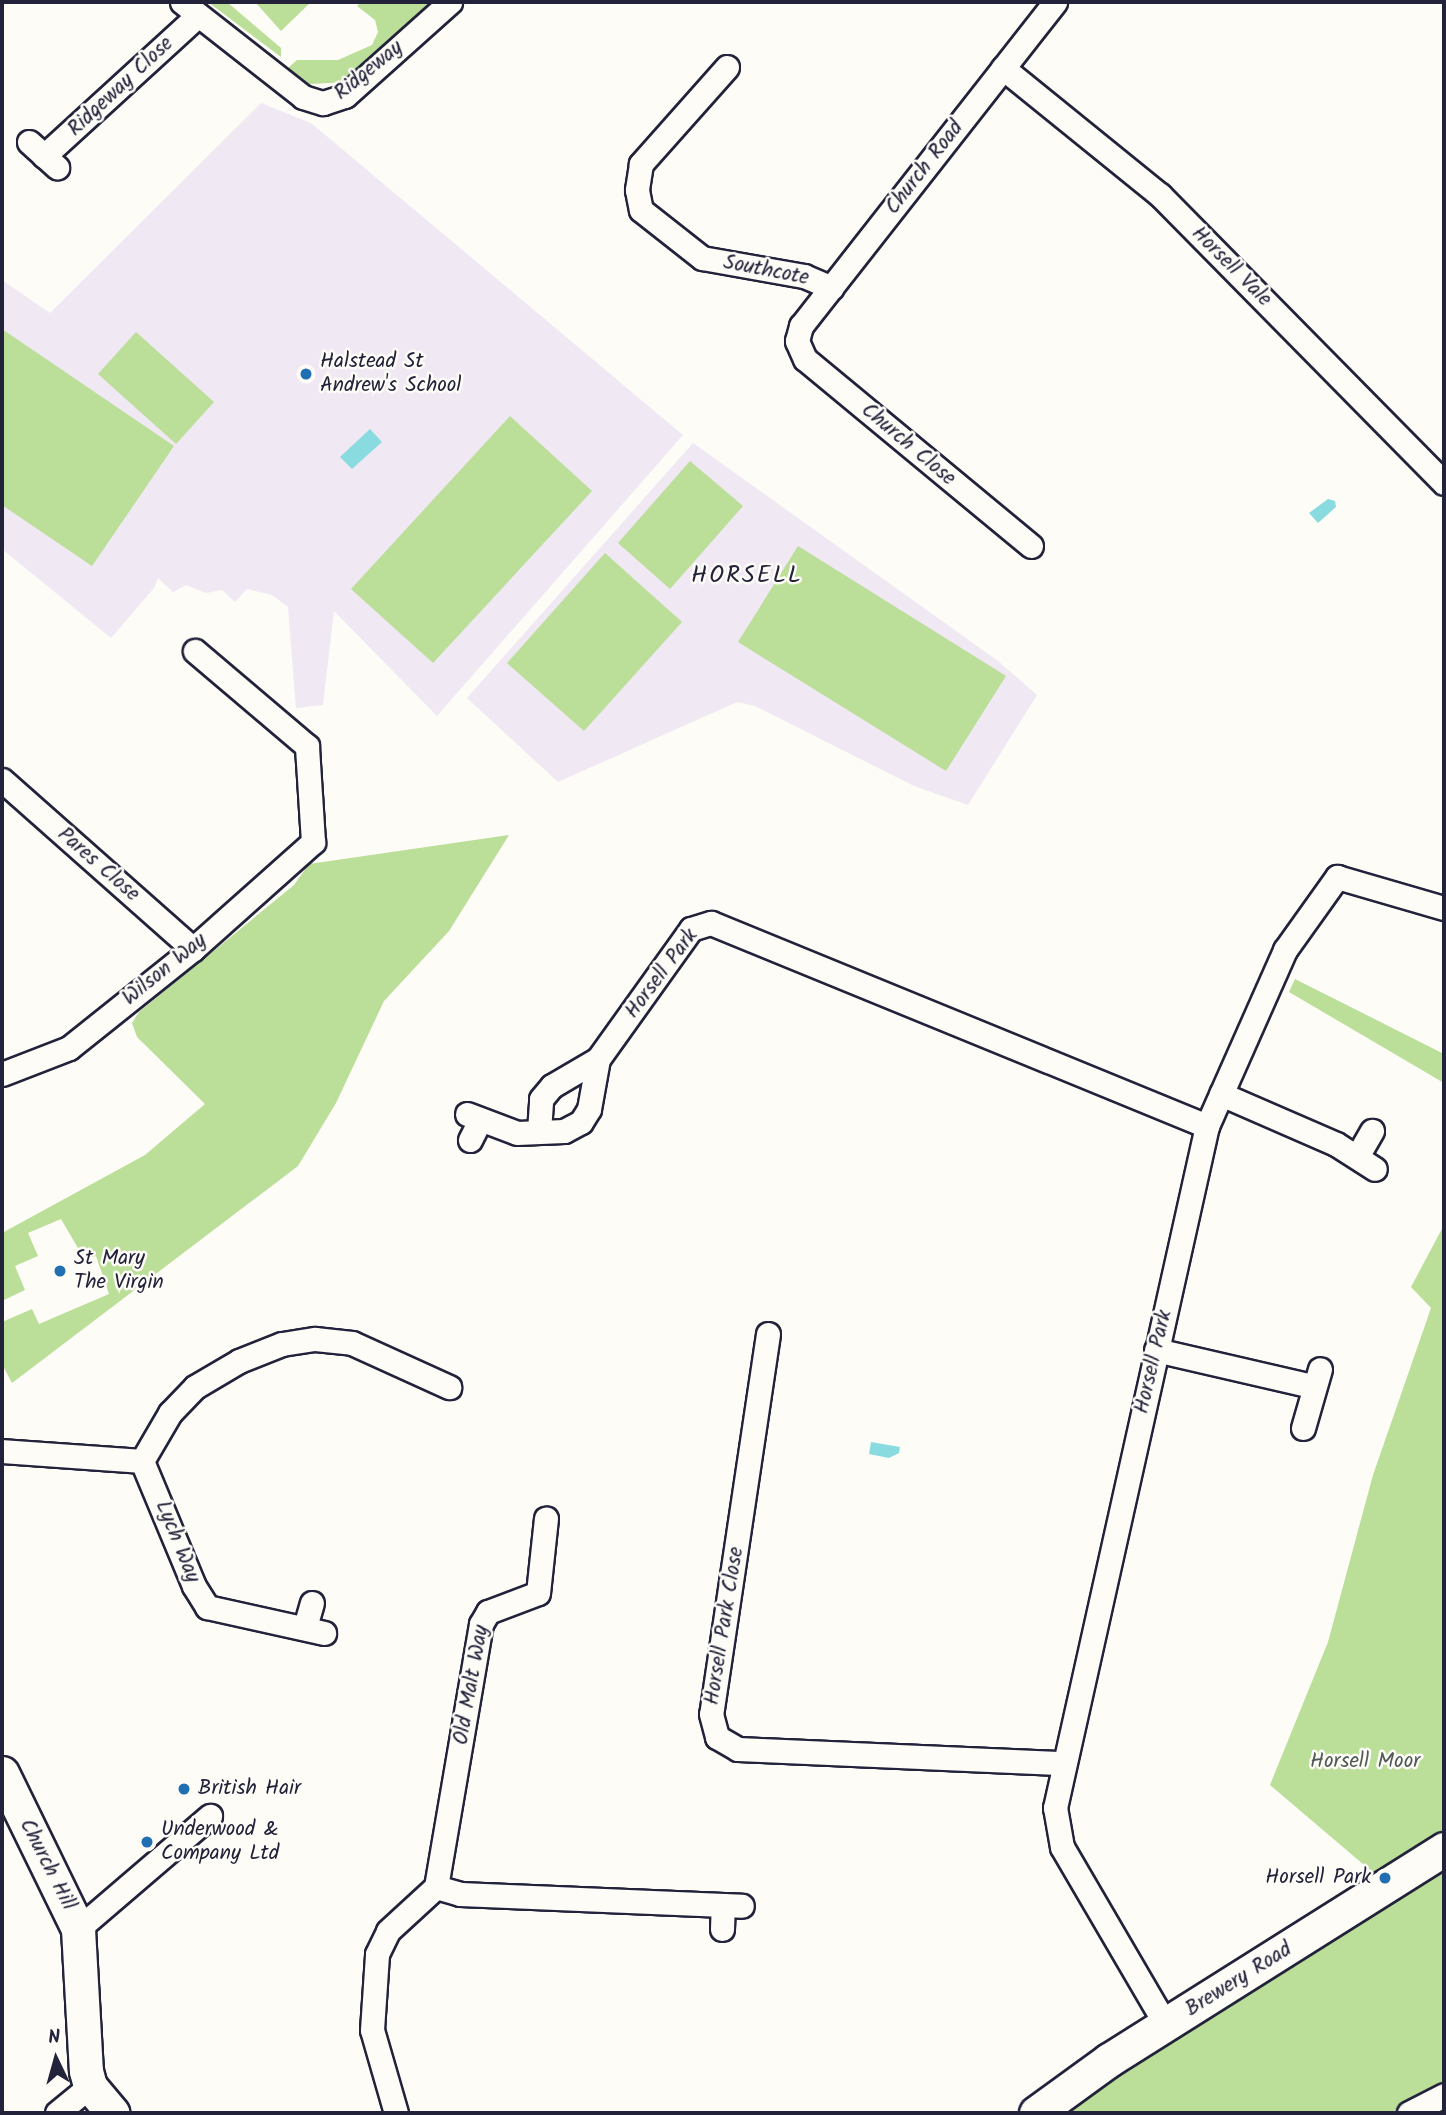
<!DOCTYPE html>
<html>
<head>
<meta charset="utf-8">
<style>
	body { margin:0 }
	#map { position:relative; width:1446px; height:2115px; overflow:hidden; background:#fdfcf7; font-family:Kalam,sans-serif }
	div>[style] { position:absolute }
	.built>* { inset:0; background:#f0e8f2 }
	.green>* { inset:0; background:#bbde98 }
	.water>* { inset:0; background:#89dbe0 }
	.roads { filter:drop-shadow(2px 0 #22223b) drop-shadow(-2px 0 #22223b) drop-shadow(0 2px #22223b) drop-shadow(0 -2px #22223b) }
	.street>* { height:23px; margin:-11.5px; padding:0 11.5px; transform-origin:11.5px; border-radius:11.5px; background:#fdfcf7 }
	.secondary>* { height:33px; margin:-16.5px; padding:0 16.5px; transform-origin:16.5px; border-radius:16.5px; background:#fdfcf7 }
	.dots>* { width:19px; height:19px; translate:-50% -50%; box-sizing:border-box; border:4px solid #fdfcf7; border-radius:50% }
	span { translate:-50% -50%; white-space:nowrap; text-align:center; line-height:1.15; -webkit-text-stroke:5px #fdfcf7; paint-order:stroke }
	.street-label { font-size:21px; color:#22223b }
	.poi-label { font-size:21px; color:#22223b }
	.left { translate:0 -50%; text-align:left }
	.right { translate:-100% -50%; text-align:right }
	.park-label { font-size:21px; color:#505a57 }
	.quarter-label { font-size:24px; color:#22223b; letter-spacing:2px }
	.frame { position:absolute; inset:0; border:4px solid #22223b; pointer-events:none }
	.north { position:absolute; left:21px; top:2024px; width:70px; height:70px; -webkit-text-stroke:5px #fdfcf7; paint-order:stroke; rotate:355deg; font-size:19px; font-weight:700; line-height:28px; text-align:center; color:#22223b }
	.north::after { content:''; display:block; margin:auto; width:24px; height:32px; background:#22223b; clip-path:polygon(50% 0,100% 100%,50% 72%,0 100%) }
</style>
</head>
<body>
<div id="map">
	<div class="built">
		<div style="clip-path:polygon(261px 103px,311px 123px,683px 435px,437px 716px,334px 611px,323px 705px,296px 708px,288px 607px,272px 595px,247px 589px,235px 602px,222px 590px,206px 593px,186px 585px,173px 592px,158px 578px,154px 588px,111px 638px,2px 549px,2px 280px,50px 313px)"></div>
		<div style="clip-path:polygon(693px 443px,998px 661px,1037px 695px,968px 805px,914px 786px,755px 706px,737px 702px,558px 782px,467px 698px)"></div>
	</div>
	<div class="green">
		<div style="clip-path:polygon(208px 2px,227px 2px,281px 48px,281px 57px)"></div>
		<div style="clip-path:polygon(255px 2px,311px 2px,281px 31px)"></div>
		<div style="clip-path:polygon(361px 2px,435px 2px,348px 82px,310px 84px,288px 68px,297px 60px,338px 60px,372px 45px,378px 32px,375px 20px,357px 6px)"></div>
		<div style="clip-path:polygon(2px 329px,174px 446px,92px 566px,2px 505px)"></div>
		<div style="clip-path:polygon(136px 332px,214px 402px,176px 444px,98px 374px)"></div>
		<div style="clip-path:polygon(510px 416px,592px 491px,433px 663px,351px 589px)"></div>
		<div style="clip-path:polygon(690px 461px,743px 506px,670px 589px,618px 543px)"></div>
		<div style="clip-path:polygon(798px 546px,1006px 676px,946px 771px,738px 642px)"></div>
		<div style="clip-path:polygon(605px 553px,682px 622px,584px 731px,507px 663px)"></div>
		<div style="clip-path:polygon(509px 835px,449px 931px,384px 1001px,336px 1103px,298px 1166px,12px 1383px,2px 1364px,2px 1322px,32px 1309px,39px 1324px,109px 1294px,96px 1256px,85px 1260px,61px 1219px,28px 1233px,38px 1256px,15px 1266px,25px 1290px,2px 1301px,2px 1233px,145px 1155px,205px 1104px,137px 1037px,132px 1023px,139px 1012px,294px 885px,309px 864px)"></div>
		<div style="clip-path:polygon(1295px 979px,1444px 1054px,1444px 1083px,1289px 992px)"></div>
		<div style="clip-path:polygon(1444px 1225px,1444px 1834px,1377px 1876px,1270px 1785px,1328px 1642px,1373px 1475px,1431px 1308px,1411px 1287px)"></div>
		<div style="clip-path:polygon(1444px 1871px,1444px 2086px,1390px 2113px,1067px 2113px,1130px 2066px)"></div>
	</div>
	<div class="water">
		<div style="clip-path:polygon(370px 429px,382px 442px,352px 469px,340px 457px)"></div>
		<div style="clip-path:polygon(1328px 499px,1335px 501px,1336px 507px,1318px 523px,1309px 513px)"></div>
		<div style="clip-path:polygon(871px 1442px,900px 1447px,899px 1453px,889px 1458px,869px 1454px)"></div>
	</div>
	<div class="roads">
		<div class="street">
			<div style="left:182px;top:2px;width:154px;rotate:38.1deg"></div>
			<div style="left:303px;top:97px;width:21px;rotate:17deg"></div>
			<div style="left:323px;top:103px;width:23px;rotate:-18deg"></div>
			<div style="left:345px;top:96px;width:141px;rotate:-41.8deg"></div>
			<div style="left:727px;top:67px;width:130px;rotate:131.6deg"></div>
			<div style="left:641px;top:164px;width:26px;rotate:99deg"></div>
			<div style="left:637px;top:190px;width:20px;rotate:79deg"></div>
			<div style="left:641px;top:210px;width:78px;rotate:38.2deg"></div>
			<div style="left:702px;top:258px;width:104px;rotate:10deg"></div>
			<div style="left:804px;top:276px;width:30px;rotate:23deg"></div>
			<div style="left:1003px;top:68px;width:202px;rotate:39deg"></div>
			<div style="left:1160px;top:195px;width:404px;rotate:45.4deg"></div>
			<div style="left:29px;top:142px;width:38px;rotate:42deg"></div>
			<div style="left:44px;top:156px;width:206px;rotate:-42.4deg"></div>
			<div style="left:1031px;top:546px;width:293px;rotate:-140.4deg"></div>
			<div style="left:805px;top:359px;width:20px;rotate:-114deg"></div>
			<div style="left:797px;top:341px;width:16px;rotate:-75deg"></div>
			<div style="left:801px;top:326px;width:412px;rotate:-51.9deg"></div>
			<div style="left:2px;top:780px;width:255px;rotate:41.5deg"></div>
			<div style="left:2px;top:1074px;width:72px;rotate:-21.2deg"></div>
			<div style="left:69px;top:1048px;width:159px;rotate:-38.6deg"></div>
			<div style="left:193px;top:949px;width:161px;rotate:-41.7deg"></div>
			<div style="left:313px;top:842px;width:96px;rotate:-93.6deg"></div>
			<div style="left:307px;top:746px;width:147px;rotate:-139.7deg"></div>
			<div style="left:1221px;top:1094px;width:125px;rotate:23.5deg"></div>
			<div style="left:1336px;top:1144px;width:46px;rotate:32.7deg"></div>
			<div style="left:467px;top:1114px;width:53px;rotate:20.8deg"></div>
			<div style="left:517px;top:1133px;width:47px;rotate:-2.4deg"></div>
			<div style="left:564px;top:1131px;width:19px;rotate:-28deg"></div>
			<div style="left:581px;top:1122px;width:15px;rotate:-58deg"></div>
			<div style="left:589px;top:1109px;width:51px;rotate:-79.8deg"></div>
			<div style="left:598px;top:1059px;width:160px;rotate:-54.4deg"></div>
			<div style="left:691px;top:929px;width:21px;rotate:-17deg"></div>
			<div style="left:711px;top:923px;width:536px;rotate:22.26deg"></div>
			<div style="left:539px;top:1131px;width:32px;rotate:-86deg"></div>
			<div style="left:541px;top:1099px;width:17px;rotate:-50deg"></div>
			<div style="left:552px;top:1086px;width:53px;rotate:-30.4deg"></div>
			<div style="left:470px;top:1140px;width:22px;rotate:-63deg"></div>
			<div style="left:1358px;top:1155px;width:28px;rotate:-60deg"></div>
			<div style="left:768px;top:1334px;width:384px;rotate:98.5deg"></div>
			<div style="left:711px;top:1714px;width:24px;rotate:75deg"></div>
			<div style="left:717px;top:1737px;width:24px;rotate:30deg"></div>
			<div style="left:738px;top:1749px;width:326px;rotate:2.5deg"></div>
			<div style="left:1156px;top:1350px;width:160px;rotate:13deg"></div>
			<div style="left:1303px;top:1428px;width:61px;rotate:-73.9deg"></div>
			<div style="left:2px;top:1451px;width:140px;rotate:4.1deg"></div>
			<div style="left:142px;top:1461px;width:135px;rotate:67.4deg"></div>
			<div style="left:194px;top:1586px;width:25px;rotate:58deg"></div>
			<div style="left:207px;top:1607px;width:120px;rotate:12.5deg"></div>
			<div style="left:142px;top:1461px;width:56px;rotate:-59.7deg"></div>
			<div style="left:170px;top:1413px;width:36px;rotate:-46deg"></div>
			<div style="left:195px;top:1387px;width:51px;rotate:-30.6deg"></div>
			<div style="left:239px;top:1361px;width:46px;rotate:-21.6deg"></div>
			<div style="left:282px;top:1344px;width:33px;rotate:-9deg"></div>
			<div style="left:315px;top:1339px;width:37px;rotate:6deg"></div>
			<div style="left:352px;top:1343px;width:107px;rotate:24.4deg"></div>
			<div style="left:305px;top:1627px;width:25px;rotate:-74deg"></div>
			<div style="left:436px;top:1887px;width:25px;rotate:16deg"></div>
			<div style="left:460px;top:1894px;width:282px;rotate:2.4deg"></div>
			<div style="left:78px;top:1929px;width:174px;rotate:-40.6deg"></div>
			<div style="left:722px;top:1929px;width:24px;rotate:-88deg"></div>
			<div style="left:1166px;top:2025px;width:206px;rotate:-120.3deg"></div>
			<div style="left:1062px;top:1847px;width:40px;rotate:-100deg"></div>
			<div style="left:1055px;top:1808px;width:699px;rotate:-77.44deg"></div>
			<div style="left:1207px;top:1126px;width:193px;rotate:-66.1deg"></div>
			<div style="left:1285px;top:950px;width:90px;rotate:-54.5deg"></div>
			<div style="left:1337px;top:877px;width:111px;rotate:16.2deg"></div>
			<div style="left:57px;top:2113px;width:43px;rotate:-39.3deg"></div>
			<div style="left:396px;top:2113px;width:86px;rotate:-106.1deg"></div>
			<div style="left:372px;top:2030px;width:76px;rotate:-86.2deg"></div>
			<div style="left:377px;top:1954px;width:25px;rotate:-64deg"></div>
			<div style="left:388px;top:1931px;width:65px;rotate:-42.5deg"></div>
			<div style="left:436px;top:1887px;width:267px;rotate:-80.3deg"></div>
			<div style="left:481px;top:1624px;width:14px;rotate:-60deg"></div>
			<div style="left:488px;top:1612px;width:53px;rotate:-20.8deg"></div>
			<div style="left:538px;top:1593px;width:75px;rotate:-83.9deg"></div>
			<div style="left:1409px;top:2113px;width:39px;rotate:-27deg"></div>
		</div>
		<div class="secondary">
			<div style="left:2px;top:1773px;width:174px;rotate:64deg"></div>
			<div style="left:78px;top:1929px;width:142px;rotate:86.8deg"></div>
			<div style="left:86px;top:2071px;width:16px;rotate:75deg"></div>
			<div style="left:90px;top:2086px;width:35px;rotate:50deg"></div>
			<div style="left:1036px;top:2113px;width:90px;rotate:-36deg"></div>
			<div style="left:1109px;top:2060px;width:396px;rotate:-32.2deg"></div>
		</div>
	</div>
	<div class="dots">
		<div style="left:306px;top:374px;background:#1f6fb2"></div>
		<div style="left:60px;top:1271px;background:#1f6fb2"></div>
		<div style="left:184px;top:1789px;background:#1f6fb2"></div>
		<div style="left:147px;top:1842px;background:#1f6fb2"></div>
		<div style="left:1385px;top:1878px;background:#1f6fb2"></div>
	</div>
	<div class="street-label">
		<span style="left:369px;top:71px;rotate:-39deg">Ridgeway</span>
		<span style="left:121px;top:87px;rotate:-43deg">Ridgeway Close</span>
		<span style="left:925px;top:168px;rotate:-52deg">Church Road</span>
		<span style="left:1231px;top:267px;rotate:45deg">Horsell Vale</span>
		<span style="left:766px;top:271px;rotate:11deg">Southcote</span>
		<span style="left:908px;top:445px;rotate:40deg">Church Close</span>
		<span style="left:98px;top:865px;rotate:41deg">Pares Close</span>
		<span style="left:165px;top:970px;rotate:-39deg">Wilson Way</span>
		<span style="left:662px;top:974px;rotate:-53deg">Horsell Park</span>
		<span style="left:1154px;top:1362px;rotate:-77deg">Horsell Park</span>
		<span style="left:177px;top:1542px;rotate:68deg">Lych Way</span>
		<span style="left:725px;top:1626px;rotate:-81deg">Horsell Park Close</span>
		<span style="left:472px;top:1685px;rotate:-80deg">Old Malt Way</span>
		<span style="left:47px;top:1865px;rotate:63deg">Church Hill</span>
		<span style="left:1239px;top:1980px;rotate:-32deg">Brewery Road</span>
	</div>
	<div class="poi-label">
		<span class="left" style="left:320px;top:374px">Halstead St<br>Andrew's School</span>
		<span class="left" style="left:74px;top:1271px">St Mary<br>The Virgin</span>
		<span class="left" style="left:198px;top:1789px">British Hair</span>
		<span class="left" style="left:161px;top:1842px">Underwood &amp;<br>Company Ltd</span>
		<span class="right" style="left:1371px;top:1878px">Horsell Park</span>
	</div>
	<div class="park-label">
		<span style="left:1365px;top:1762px">Horsell Moor</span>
	</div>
	<div class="quarter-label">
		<span style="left:747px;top:576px">HORSELL</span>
	</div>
	<div class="frame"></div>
	<div class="north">N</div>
</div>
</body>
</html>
